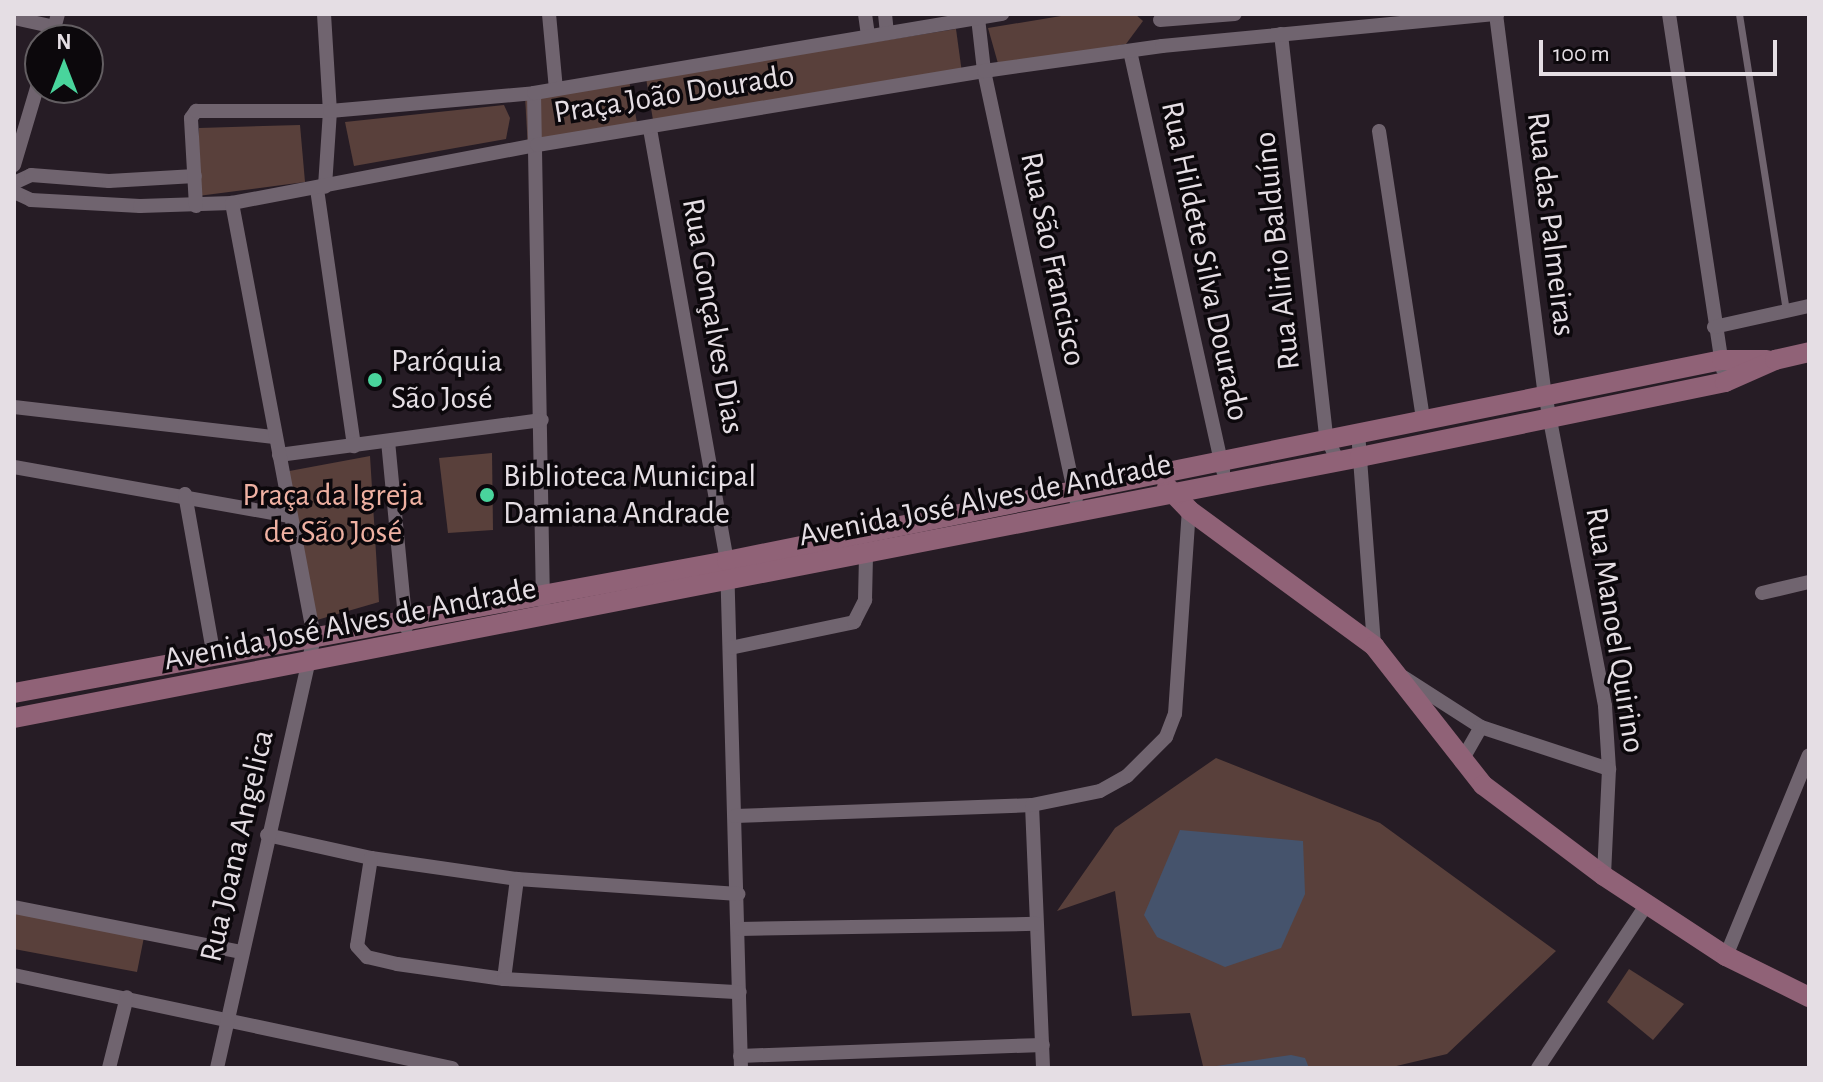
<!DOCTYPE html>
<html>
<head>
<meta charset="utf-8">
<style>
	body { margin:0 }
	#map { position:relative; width:1823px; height:1082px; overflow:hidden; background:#261c25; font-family:"Alegreya Sans",sans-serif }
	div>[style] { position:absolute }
	.green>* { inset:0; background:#59403b }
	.water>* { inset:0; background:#45536c }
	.lane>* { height:7px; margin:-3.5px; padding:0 3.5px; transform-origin:3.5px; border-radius:3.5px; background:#70646f }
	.street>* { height:14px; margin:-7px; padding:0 7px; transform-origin:7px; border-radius:7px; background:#70646f }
	.secondary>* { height:20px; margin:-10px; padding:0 10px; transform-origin:10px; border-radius:10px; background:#906277 }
	.dots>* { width:22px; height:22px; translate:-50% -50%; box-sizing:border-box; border:4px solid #0c080c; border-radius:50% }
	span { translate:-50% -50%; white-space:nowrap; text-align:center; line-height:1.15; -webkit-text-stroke:7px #0c080c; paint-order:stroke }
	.street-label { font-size:32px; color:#e5dee4 }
	.poi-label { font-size:32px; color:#e5dee4 }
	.left { translate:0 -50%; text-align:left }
	.park-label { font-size:32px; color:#efb1a2 }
	.frame { position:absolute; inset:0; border:16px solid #e5dee4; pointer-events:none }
	.north { position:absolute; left:24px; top:24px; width:80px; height:80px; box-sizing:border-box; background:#0c080c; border:2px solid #635e62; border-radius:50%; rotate:0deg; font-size:22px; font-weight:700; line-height:32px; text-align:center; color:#e5dee4 }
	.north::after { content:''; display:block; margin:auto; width:28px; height:36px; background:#49d49c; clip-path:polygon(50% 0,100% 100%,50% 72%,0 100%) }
	.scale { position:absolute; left:1539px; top:40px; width:238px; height:36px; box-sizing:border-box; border:4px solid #e5dee4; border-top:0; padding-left:10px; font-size:24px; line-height:28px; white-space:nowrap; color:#e5dee4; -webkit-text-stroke:6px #0c080c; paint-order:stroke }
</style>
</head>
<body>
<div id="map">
	<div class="green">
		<div style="clip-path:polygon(1073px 14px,1135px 14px,1143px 21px,1126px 44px,999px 67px,988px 28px)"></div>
		<div style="clip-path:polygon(956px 29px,962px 73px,654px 126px,646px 78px)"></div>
		<div style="clip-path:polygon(629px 80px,638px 128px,528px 149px,525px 96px)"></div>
		<div style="clip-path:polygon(504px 105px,510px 118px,506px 139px,354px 166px,345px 122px)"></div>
		<div style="clip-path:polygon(300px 125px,305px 182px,198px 196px,199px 128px)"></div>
		<div style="clip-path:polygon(492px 453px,493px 530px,448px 533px,439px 458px)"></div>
		<div style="clip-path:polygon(370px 456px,379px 602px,310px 622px,284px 472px)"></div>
		<div style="clip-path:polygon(1216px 758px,1380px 823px,1556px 951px,1447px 1054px,1388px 1068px,1203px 1066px,1190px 1013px,1132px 1016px,1115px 891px,1057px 911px,1115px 828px)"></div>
		<div style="clip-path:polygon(14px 903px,146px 927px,137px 972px,14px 949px)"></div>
		<div style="clip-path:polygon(1629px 969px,1684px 1004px,1653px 1040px,1607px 1002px)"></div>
	</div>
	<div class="water">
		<div style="clip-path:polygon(1180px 830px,1303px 841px,1305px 894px,1281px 948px,1225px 967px,1157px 937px,1144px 915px)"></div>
		<div style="clip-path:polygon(1291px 1055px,1305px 1058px,1309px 1068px,1203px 1068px)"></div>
	</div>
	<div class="lane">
		<div style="left:1739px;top:14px;width:302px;rotate:81deg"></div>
	</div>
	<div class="street">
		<div style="left:324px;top:14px;width:97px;rotate:86.5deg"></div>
		<div style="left:330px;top:111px;width:76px;rotate:93.8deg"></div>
		<div style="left:549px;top:14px;width:75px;rotate:84.7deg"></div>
		<div style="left:865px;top:14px;width:22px;rotate:82deg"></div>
		<div style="left:885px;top:14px;width:18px;rotate:84deg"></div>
		<div style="left:1496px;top:14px;width:383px;rotate:82.7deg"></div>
		<div style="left:1545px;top:394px;width:318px;rotate:79.1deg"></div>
		<div style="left:1605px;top:706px;width:63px;rotate:86.4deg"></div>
		<div style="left:1609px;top:769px;width:107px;rotate:92.7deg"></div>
		<div style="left:1669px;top:14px;width:359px;rotate:81.4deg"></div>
		<div style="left:14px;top:18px;width:42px;rotate:12.4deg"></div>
		<div style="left:978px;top:18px;width:53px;rotate:83.5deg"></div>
		<div style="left:984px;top:71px;width:438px;rotate:77.9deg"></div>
		<div style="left:1160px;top:20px;width:75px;rotate:-4.6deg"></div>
		<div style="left:1281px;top:34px;width:405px;rotate:83.6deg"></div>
		<div style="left:1326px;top:436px;width:26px;rotate:65deg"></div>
		<div style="left:51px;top:40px;width:27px;rotate:-75deg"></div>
		<div style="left:1130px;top:51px;width:430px;rotate:77.5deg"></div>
		<div style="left:534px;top:93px;width:508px;rotate:88.99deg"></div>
		<div style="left:650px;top:129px;width:439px;rotate:79.9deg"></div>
		<div style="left:727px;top:561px;width:507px;rotate:88.42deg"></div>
		<div style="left:1379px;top:131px;width:291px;rotate:81.3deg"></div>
		<div style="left:14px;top:165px;width:91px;rotate:-73.4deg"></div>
		<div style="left:14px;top:183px;width:19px;rotate:-25deg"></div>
		<div style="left:31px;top:175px;width:78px;rotate:4.4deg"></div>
		<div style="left:109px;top:181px;width:86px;rotate:-3.3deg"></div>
		<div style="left:317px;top:189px;width:260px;rotate:81.8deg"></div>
		<div style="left:14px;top:192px;width:19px;rotate:25deg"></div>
		<div style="left:31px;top:200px;width:109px;rotate:3.2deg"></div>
		<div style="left:140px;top:206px;width:92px;rotate:-1.9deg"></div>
		<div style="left:232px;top:203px;width:310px;rotate:-10.8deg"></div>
		<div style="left:537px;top:145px;width:453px;rotate:-9.4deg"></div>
		<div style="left:984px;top:71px;width:180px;rotate:-8deg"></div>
		<div style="left:1162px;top:46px;width:337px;rotate:-5.5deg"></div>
		<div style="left:196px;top:206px;width:88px;rotate:-93.3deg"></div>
		<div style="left:191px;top:118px;width:9px;rotate:-54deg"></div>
		<div style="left:196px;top:111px;width:134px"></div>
		<div style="left:330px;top:111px;width:205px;rotate:-5deg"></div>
		<div style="left:534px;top:93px;width:475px;rotate:-9.6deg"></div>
		<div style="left:1714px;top:327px;width:97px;rotate:-12.5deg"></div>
		<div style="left:14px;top:407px;width:262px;rotate:6.6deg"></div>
		<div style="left:1358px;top:432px;width:215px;rotate:85.7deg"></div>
		<div style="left:388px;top:441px;width:187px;rotate:84.5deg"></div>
		<div style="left:279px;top:455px;width:265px;rotate:-7.6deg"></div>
		<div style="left:14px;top:467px;width:280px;rotate:10.1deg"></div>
		<div style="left:185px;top:494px;width:166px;rotate:79.9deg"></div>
		<div style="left:1762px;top:593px;width:48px;rotate:-13.2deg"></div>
		<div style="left:730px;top:648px;width:127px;rotate:-11.8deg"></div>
		<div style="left:854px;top:622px;width:25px;rotate:-63deg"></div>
		<div style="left:865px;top:600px;width:45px;rotate:-88.7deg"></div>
		<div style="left:1403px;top:677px;width:93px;rotate:32.7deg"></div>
		<div style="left:1481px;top:727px;width:135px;rotate:18.2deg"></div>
		<div style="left:1461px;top:762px;width:40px;rotate:-60.3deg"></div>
		<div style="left:1032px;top:805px;width:263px;rotate:87.6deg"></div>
		<div style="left:735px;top:816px;width:297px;rotate:-2.1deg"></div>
		<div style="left:1032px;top:805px;width:69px;rotate:-11.6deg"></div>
		<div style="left:1100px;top:791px;width:31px;rotate:-29deg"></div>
		<div style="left:1127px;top:776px;width:55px;rotate:-45deg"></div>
		<div style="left:1166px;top:737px;width:25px;rotate:-69deg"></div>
		<div style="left:1175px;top:714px;width:204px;rotate:-86.1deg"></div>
		<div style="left:267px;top:835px;width:107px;rotate:12.5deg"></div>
		<div style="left:371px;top:858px;width:148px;rotate:8.2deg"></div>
		<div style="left:517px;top:879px;width:222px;rotate:3.9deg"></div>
		<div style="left:371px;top:858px;width:89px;rotate:99deg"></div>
		<div style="left:357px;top:946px;width:15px;rotate:48deg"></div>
		<div style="left:367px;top:957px;width:31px;rotate:13deg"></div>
		<div style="left:397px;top:964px;width:108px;rotate:8deg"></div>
		<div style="left:504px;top:979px;width:101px;rotate:-82.6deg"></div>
		<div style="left:14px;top:907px;width:231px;rotate:11.2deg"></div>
		<div style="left:739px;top:929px;width:297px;rotate:-1deg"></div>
		<div style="left:1726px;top:956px;width:217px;rotate:-67.6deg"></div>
		<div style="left:14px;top:975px;width:448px;rotate:12deg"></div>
		<div style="left:504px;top:979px;width:236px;rotate:3.2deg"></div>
		<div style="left:740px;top:1056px;width:303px;rotate:-2.1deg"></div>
		<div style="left:109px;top:1068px;width:73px;rotate:-75.8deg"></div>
		<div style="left:217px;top:1068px;width:442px;rotate:-77.3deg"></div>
		<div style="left:314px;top:637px;width:442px;rotate:-100.7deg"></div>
		<div style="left:1538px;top:1068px;width:197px;rotate:-56.4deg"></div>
	</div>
	<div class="secondary">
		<div style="left:1167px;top:487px;width:32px;rotate:46deg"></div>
		<div style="left:1189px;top:510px;width:230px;rotate:36.3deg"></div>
		<div style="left:1374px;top:646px;width:177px;rotate:51.9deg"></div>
		<div style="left:1483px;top:785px;width:151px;rotate:36.9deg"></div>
		<div style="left:1604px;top:876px;width:146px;rotate:33.3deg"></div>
		<div style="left:1726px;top:956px;width:93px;rotate:26.3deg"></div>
		<div style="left:14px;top:693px;width:725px;rotate:-10.49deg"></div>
		<div style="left:727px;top:561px;width:1015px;rotate:-11.42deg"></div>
		<div style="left:1722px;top:360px;width:45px"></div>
		<div style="left:14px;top:718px;width:1371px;rotate:-10.97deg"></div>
		<div style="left:1360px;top:457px;width:373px;rotate:-11.6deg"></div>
		<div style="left:1725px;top:382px;width:55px;rotate:-23.7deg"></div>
		<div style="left:1775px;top:360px;width:35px;rotate:-13deg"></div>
	</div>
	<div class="dots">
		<div style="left:375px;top:380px;background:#49d49c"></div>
		<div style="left:487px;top:495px;background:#49d49c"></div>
	</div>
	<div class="street-label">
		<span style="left:674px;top:94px;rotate:-9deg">Praça João Dourado</span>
		<span style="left:1551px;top:224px;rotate:83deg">Rua das Palmeiras</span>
		<span style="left:1277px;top:251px;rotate:-96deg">Rua Alirio Balduíno</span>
		<span style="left:1053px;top:259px;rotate:78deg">Rua São Francisco</span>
		<span style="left:1205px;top:261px;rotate:78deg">Rua Hildete Silva Dourado</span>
		<span style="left:713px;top:316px;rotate:80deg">Rua Gonçalves Dias</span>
		<span style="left:985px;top:500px;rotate:-11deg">Avenida José Alves de Andrade</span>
		<span style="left:350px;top:624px;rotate:-11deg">Avenida José Alves de Andrade</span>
		<span style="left:1615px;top:630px;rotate:81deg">Rua Manoel Quirino</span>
		<span style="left:237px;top:846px;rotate:-77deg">Rua Joana Angelica</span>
	</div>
	<div class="poi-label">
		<span class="left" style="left:391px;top:380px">Paróquia<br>São José</span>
		<span class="left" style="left:503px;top:495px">Biblioteca Municipal<br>Damiana Andrade</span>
	</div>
	<div class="park-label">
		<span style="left:333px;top:514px">Praça da Igreja<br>de São José</span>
	</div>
	<div class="frame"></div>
	<div class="north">N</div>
	<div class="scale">100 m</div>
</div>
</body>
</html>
